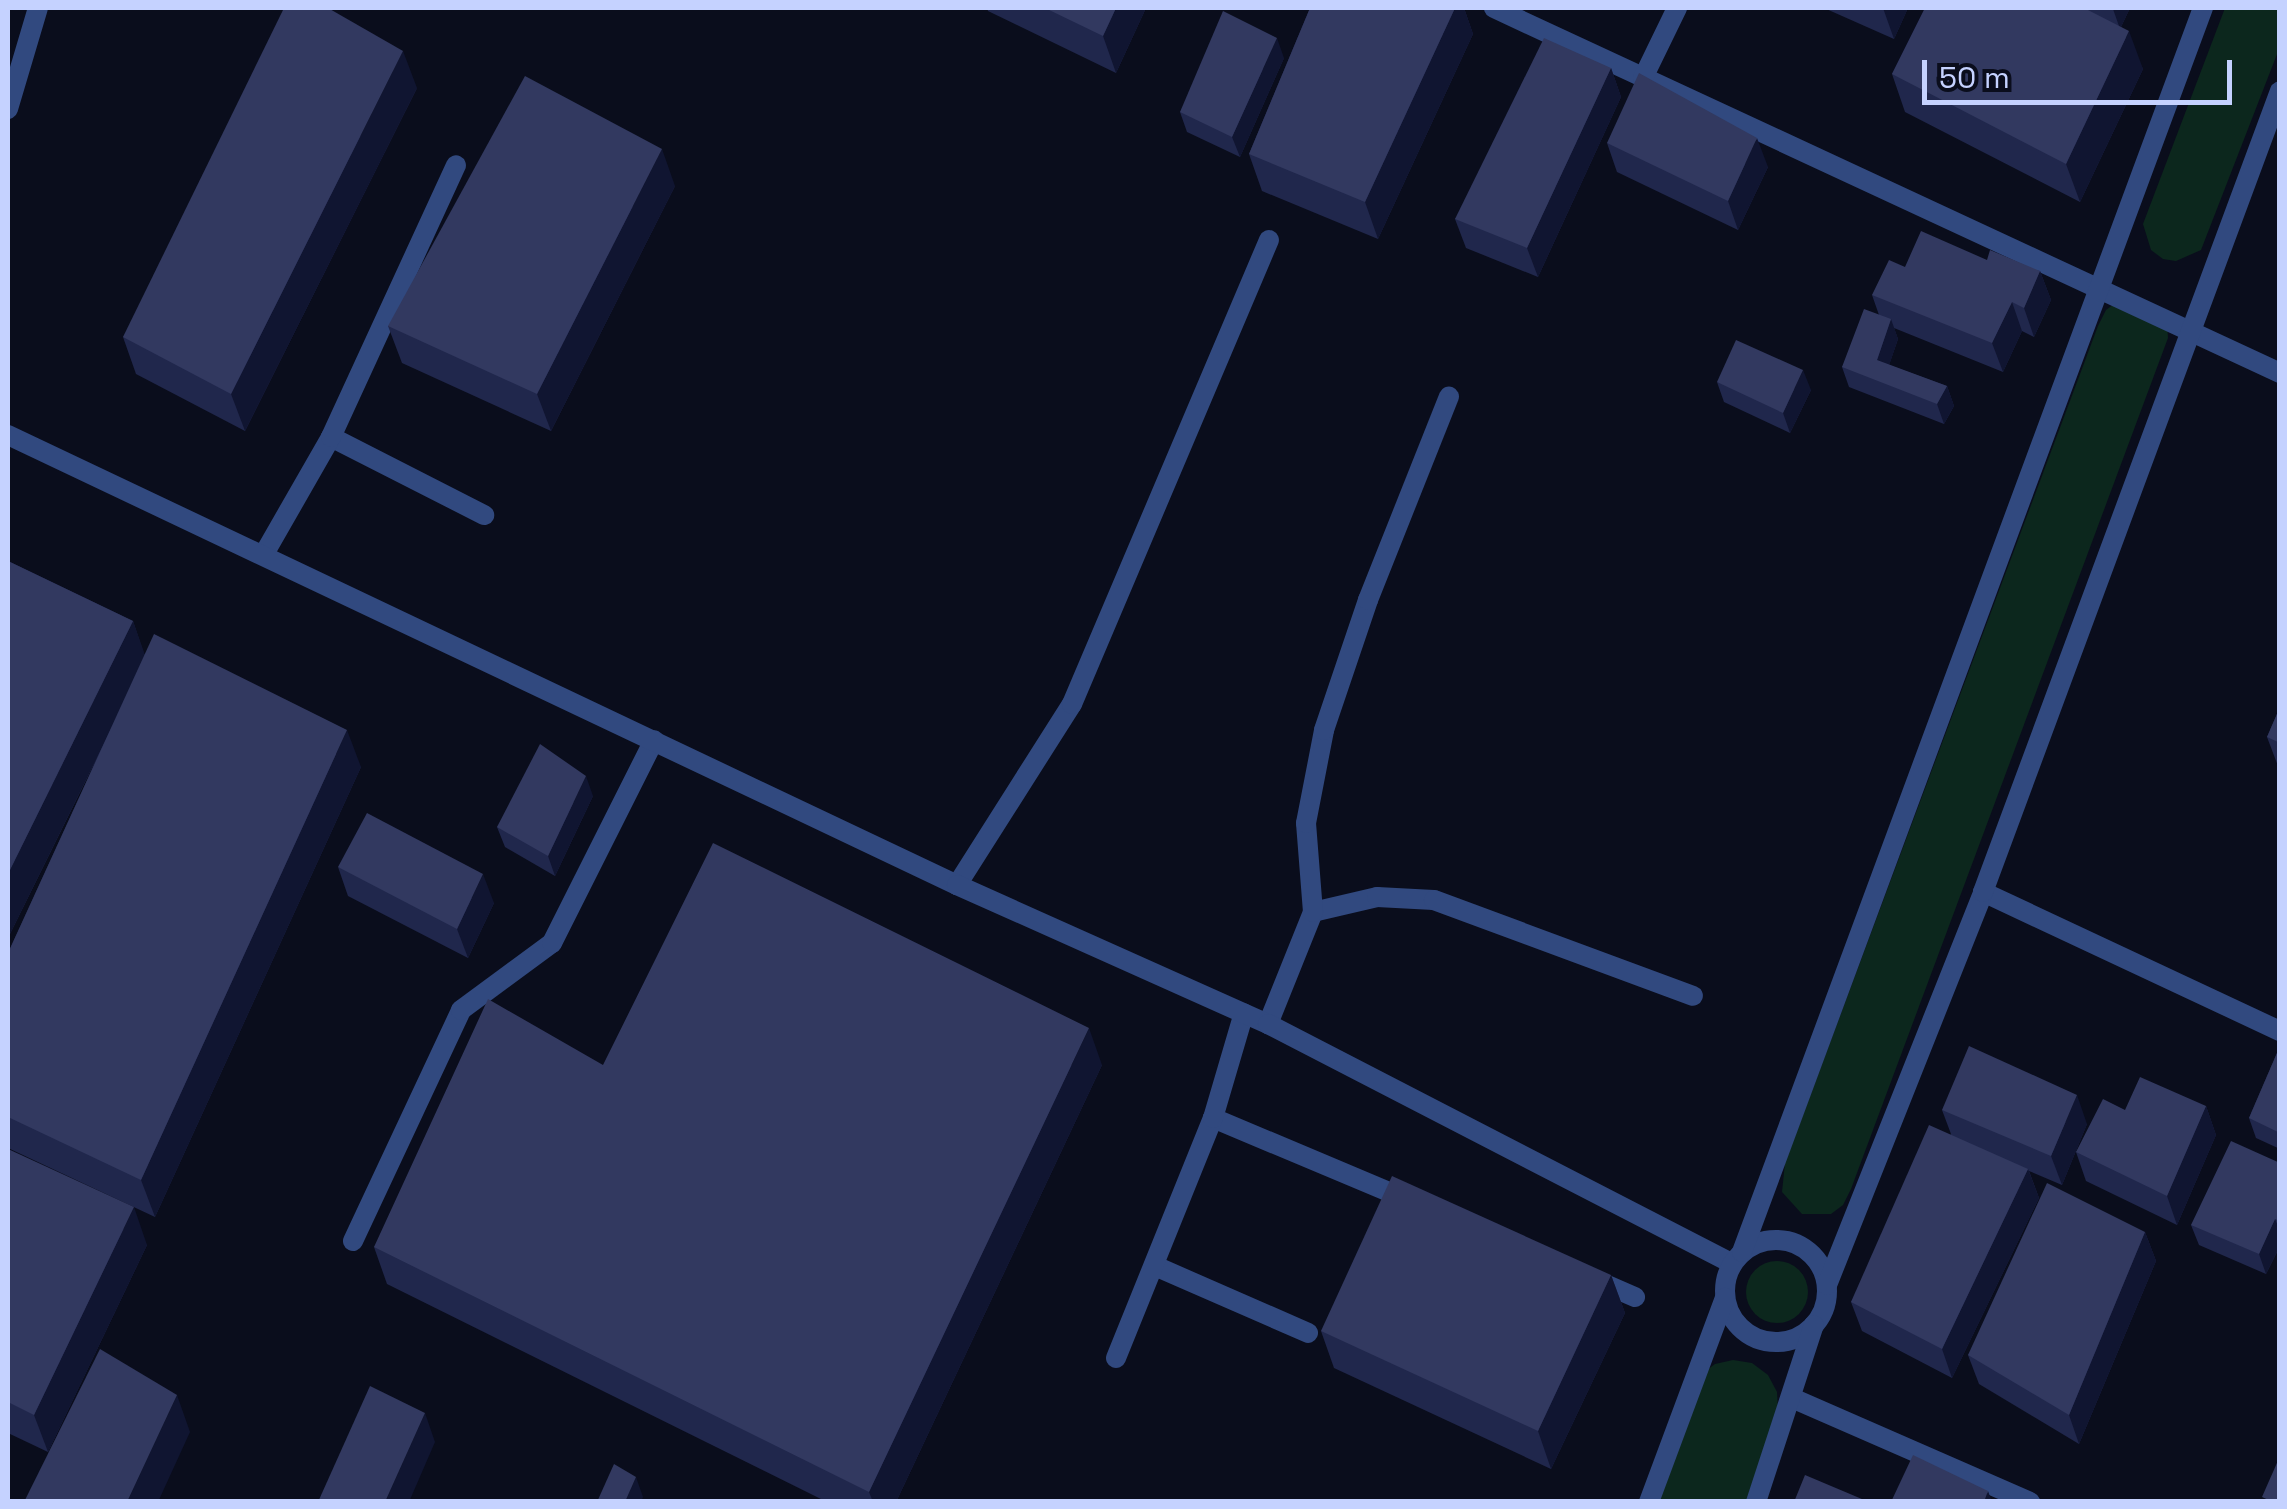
<!DOCTYPE html>
<html>
<head>
<meta charset="utf-8">
<style>
	body { margin:0 }
	#map { position:relative; width:2287px; height:1509px; overflow:hidden; background:#0a0d1c; font-family:"Space Grotesk",sans-serif }
	div>[style] { position:absolute }
	.green>* { inset:0; background:#0c271d }
	.round { border-radius:50% }
	.service>* { height:20px; margin:-10px; padding:0 10px; transform-origin:10px; border-radius:10px; background:#31497f }
	.minor>* { height:20px; margin:-10px; padding:0 10px; transform-origin:10px; border-radius:10px; background:#31497f }
	.minor>.ring { margin:-10px; padding:0; box-sizing:content-box; background:none; border:20px solid #31497f; border-radius:50% }
	.wall>* { inset:0; background:#20274c }
	.shaded-wall>* { inset:0; background:#101531 }
	.building>* { inset:0; background:#323960 }
	span { translate:-50% -50%; white-space:nowrap; text-align:center; line-height:1.15; -webkit-text-stroke:9px #0a0d1c; paint-order:stroke }
	.frame { position:absolute; inset:0; border:10px solid #c5d2ff; pointer-events:none }
	.scale { position:absolute; left:1922px; top:60px; width:310px; height:45px; box-sizing:border-box; border:5px solid #c5d2ff; border-top:0; padding-left:12px; font-size:30px; line-height:35px; white-space:nowrap; color:#c5d2ff; -webkit-text-stroke:8px #0a0d1c; paint-order:stroke }
</style>
</head>
<body>
<div id="map">
	<div class="green">
		<div style="clip-path:polygon(2225px 8px,2279px 8px,2279px 49px,2201px 250px,2176px 261px,2163px 259px,2151px 250px,2143px 224px)"></div>
		<div style="clip-path:polygon(2118px 301px,2167px 323px,2168px 338px,1851px 1189px,1843px 1205px,1831px 1214px,1802px 1214px,1782px 1192px,1785px 1163px,2098px 326px,2106px 310px)"></div>
		<div class="round" style="left:1746px;top:1261px;width:62px;height:62px"></div>
		<div style="clip-path:polygon(1733px 1360px,1752px 1363px,1768px 1375px,1777px 1392px,1778px 1411px,1746px 1501px,1649px 1502px,1699px 1376px,1715px 1364px)"></div>
	</div>
	<div class="service">
		<div style="left:8px;top:109px;width:105px;rotate:-73.5deg"></div>
		<div style="left:331px;top:437px;width:172px;rotate:27deg"></div>
		<div style="left:264px;top:554px;width:135px;rotate:-60.2deg"></div>
		<div style="left:331px;top:437px;width:299px;rotate:-65.3deg"></div>
		<div style="left:957px;top:885px;width:214px;rotate:-57.6deg"></div>
		<div style="left:1072px;top:704px;width:504px;rotate:-67deg"></div>
		<div style="left:1313px;top:912px;width:66px;rotate:-13.2deg"></div>
		<div style="left:1377px;top:897px;width:57px;rotate:3deg"></div>
		<div style="left:1434px;top:900px;width:276px;rotate:20.3deg"></div>
		<div style="left:1268px;top:1024px;width:121px;rotate:-68.1deg"></div>
		<div style="left:1313px;top:912px;width:89px;rotate:-94.5deg"></div>
		<div style="left:1306px;top:823px;width:95px;rotate:-79deg"></div>
		<div style="left:1324px;top:730px;width:137px;rotate:-71.3deg"></div>
		<div style="left:1368px;top:600px;width:219px;rotate:-68.3deg"></div>
		<div style="left:1213px;top:1118px;width:212px;rotate:22.8deg"></div>
		<div style="left:353px;top:1241px;width:255px;rotate:-64.9deg"></div>
		<div style="left:461px;top:1010px;width:113px;rotate:-36.4deg"></div>
		<div style="left:552px;top:943px;width:227px;rotate:-63.3deg"></div>
		<div style="left:1155px;top:1266px;width:167px;rotate:23.6deg"></div>
		<div style="left:1591px;top:1278px;width:48px;rotate:23.4deg"></div>
		<div style="left:1116px;top:1358px;width:259px;rotate:-68deg"></div>
		<div style="left:1213px;top:1118px;width:109px;rotate:-73.6deg"></div>
	</div>
	<div class="minor">
		<div style="left:1494px;top:8px;width:867px;rotate:24.91deg"></div>
		<div style="left:1643px;top:78px;width:78px;rotate:-64.1deg"></div>
		<div style="left:8px;top:435px;width:1050px;rotate:25.37deg"></div>
		<div style="left:957px;top:885px;width:341px;rotate:24.1deg"></div>
		<div style="left:1268px;top:1024px;width:521px;rotate:27.3deg"></div>
		<div style="left:1983px;top:892px;width:328px;rotate:25.1deg"></div>
		<div class="ring" style="left:1725px;top:1240px;width:82px;height:82px"></div>
		<div style="left:1742px;top:1252px;width:1327px;rotate:-69.67deg"></div>
		<div style="left:1827px;top:1285px;width:423px;rotate:-68.3deg"></div>
		<div style="left:1983px;top:892px;width:854px;rotate:-69.66deg"></div>
		<div style="left:1792px;top:1398px;width:260px;rotate:23.6deg"></div>
		<div style="left:1649px;top:1502px;width:218px;rotate:-69.6deg"></div>
		<div style="left:1756px;top:1502px;width:186px;rotate:-71.9deg"></div>
	</div>
	<div class="wall">
		<div style="clip-path:polygon(987px 8px,1146px 8px,1116px 73px,988px 11px)"></div>
		<div style="clip-path:polygon(1310px 8px,1464px 8px,1473px 34px,1378px 239px,1262px 191px,1249px 154px)"></div>
		<div style="clip-path:polygon(1824px 8px,1908px 8px,1894px 39px)"></div>
		<div style="clip-path:polygon(1925px 8px,2130px 8px,2121px 27px,2143px 69px,2080px 202px,1905px 112px,1892px 74px)"></div>
		<div style="clip-path:polygon(1284px 58px,1240px 157px,1187px 132px,1180px 112px)"></div>
		<div style="clip-path:polygon(1611px 68px,1621px 97px,1538px 277px,1466px 248px,1455px 219px)"></div>
		<div style="clip-path:polygon(417px 88px,245px 431px,136px 374px,123px 337px)"></div>
		<div style="clip-path:polygon(1607px 143px,1768px 167px,1738px 230px,1617px 172px)"></div>
		<div style="clip-path:polygon(675px 186px,551px 431px,402px 363px,388px 326px)"></div>
		<div style="clip-path:polygon(1987px 260px,2040px 271px,2051px 300px,2034px 337px,2022px 331px,2003px 372px,1894px 328px,1898px 339px,1889px 365px,1947px 386px,1954px 406px,1944px 424px,1849px 387px,1842px 367px,1879px 315px,1872px 295px,1905px 267px)"></div>
		<div style="clip-path:polygon(1717px 382px,1811px 390px,1790px 433px,1724px 402px)"></div>
		<div style="clip-path:polygon(8px 561px,133px 621px,144px 654px,361px 767px,155px 1217px,8px 1148px,8px 953px,99px 754px,8px 938px)"></div>
		<div style="clip-path:polygon(2280px 707px,2280px 767px,2278px 766px,2267px 737px)"></div>
		<div style="clip-path:polygon(593px 796px,555px 876px,505px 847px,497px 827px)"></div>
		<div style="clip-path:polygon(338px 867px,494px 903px,468px 958px,348px 896px)"></div>
		<div style="clip-path:polygon(2280px 1046px,2280px 1149px,2256px 1138px,2249px 1118px)"></div>
		<div style="clip-path:polygon(603px 1065px,1102px 1065px,896px 1502px,827px 1502px,387px 1284px,374px 1247px)"></div>
		<div style="clip-path:polygon(2206px 1106px,2216px 1135px,2177px 1225px,2086px 1181px,2076px 1152px,2125px 1110px)"></div>
		<div style="clip-path:polygon(1942px 1110px,2087px 1124px,2062px 1185px,2029px 1171px,2039px 1198px,1952px 1378px,1862px 1331px,1851px 1302px,1951px 1134px)"></div>
		<div style="clip-path:polygon(8px 1149px,147px 1245px,48px 1452px,8px 1433px)"></div>
		<div style="clip-path:polygon(2280px 1163px,2280px 1246px,2266px 1274px,2199px 1245px,2191px 1225px)"></div>
		<div style="clip-path:polygon(2145px 1232px,2156px 1261px,2079px 1444px,1979px 1384px,1968px 1355px)"></div>
		<div style="clip-path:polygon(1611px 1275px,1625px 1313px,1551px 1469px,1334px 1368px,1321px 1331px)"></div>
	</div>
	<div class="shaded-wall">
		<div style="clip-path:polygon(1116px 8px,1146px 8px,1116px 73px,1103px 36px)"></div>
		<div style="clip-path:polygon(1455px 8px,1464px 8px,1473px 34px,1378px 239px,1365px 202px)"></div>
		<div style="clip-path:polygon(1883px 8px,1908px 8px,1894px 39px)"></div>
		<div style="clip-path:polygon(2113px 8px,2130px 8px,2120px 29px,2113px 9px)"></div>
		<div style="clip-path:polygon(2129px 31px,2143px 69px,2080px 202px,2066px 164px)"></div>
		<div style="clip-path:polygon(1277px 38px,1284px 58px,1240px 157px,1232px 137px)"></div>
		<div style="clip-path:polygon(403px 51px,417px 88px,245px 431px,231px 394px)"></div>
		<div style="clip-path:polygon(1611px 68px,1621px 97px,1538px 277px,1527px 248px)"></div>
		<div style="clip-path:polygon(1757px 138px,1768px 167px,1738px 230px,1728px 201px)"></div>
		<div style="clip-path:polygon(662px 149px,675px 186px,551px 431px,537px 394px)"></div>
		<div style="clip-path:polygon(2040px 271px,2051px 300px,2034px 337px,2024px 308px)"></div>
		<div style="clip-path:polygon(2012px 302px,2022px 331px,2003px 372px,1992px 343px)"></div>
		<div style="clip-path:polygon(1891px 319px,1898px 339px,1884px 380px,1877px 360px)"></div>
		<div style="clip-path:polygon(1803px 370px,1811px 390px,1790px 433px,1783px 413px)"></div>
		<div style="clip-path:polygon(1947px 386px,1954px 406px,1944px 424px,1937px 404px)"></div>
		<div style="clip-path:polygon(133px 621px,146px 658px,8px 938px,8px 874px)"></div>
		<div style="clip-path:polygon(347px 730px,361px 767px,155px 1217px,141px 1180px)"></div>
		<div style="clip-path:polygon(586px 776px,593px 796px,555px 876px,548px 856px)"></div>
		<div style="clip-path:polygon(483px 874px,494px 903px,468px 958px,457px 929px)"></div>
		<div style="clip-path:polygon(1089px 1028px,1102px 1065px,896px 1502px,873px 1502px,869px 1492px)"></div>
		<div style="clip-path:polygon(2077px 1095px,2087px 1124px,2062px 1185px,2051px 1156px)"></div>
		<div style="clip-path:polygon(2206px 1106px,2216px 1135px,2177px 1225px,2167px 1196px)"></div>
		<div style="clip-path:polygon(2028px 1169px,2039px 1198px,1952px 1378px,1942px 1349px)"></div>
		<div style="clip-path:polygon(134px 1207px,147px 1245px,48px 1452px,34px 1415px)"></div>
		<div style="clip-path:polygon(2275px 1219px,2280px 1231px,2280px 1246px,2266px 1274px,2259px 1254px)"></div>
		<div style="clip-path:polygon(2145px 1232px,2156px 1261px,2079px 1444px,2069px 1415px)"></div>
		<div style="clip-path:polygon(1611px 1275px,1625px 1313px,1551px 1469px,1538px 1431px)"></div>
		<div style="clip-path:polygon(177px 1395px,190px 1432px,158px 1502px,127px 1502px)"></div>
		<div style="clip-path:polygon(425px 1413px,435px 1442px,409px 1502px,385px 1502px)"></div>
		<div style="clip-path:polygon(636px 1477px,643px 1497px,641px 1502px,625px 1502px)"></div>
		<div style="clip-path:polygon(1988px 1491px,1992px 1502px,1984px 1502px)"></div>
	</div>
	<div class="building">
		<div style="clip-path:polygon(284px 8px,328px 8px,403px 51px,231px 394px,123px 337px)"></div>
		<div style="clip-path:polygon(1045px 8px,1116px 8px,1103px 36px)"></div>
		<div style="clip-path:polygon(1310px 8px,1455px 8px,1365px 202px,1249px 154px)"></div>
		<div style="clip-path:polygon(1925px 8px,2084px 8px,2129px 31px,2066px 164px,1892px 74px)"></div>
		<div style="clip-path:polygon(1223px 11px,1277px 38px,1232px 137px,1180px 112px)"></div>
		<div style="clip-path:polygon(1544px 38px,1611px 68px,1527px 248px,1455px 219px)"></div>
		<div style="clip-path:polygon(1639px 73px,1757px 138px,1728px 201px,1607px 143px)"></div>
		<div style="clip-path:polygon(525px 76px,662px 149px,537px 394px,388px 326px)"></div>
		<div style="clip-path:polygon(1921px 231px,1987px 260px,1990px 250px,2040px 271px,2024px 308px,2012px 302px,1992px 343px,1872px 295px,1889px 260px,1905px 267px)"></div>
		<div style="clip-path:polygon(1864px 309px,1891px 319px,1877px 360px,1947px 386px,1937px 404px,1842px 367px)"></div>
		<div style="clip-path:polygon(1736px 340px,1803px 370px,1783px 413px,1717px 382px)"></div>
		<div style="clip-path:polygon(8px 561px,133px 621px,8px 874px)"></div>
		<div style="clip-path:polygon(154px 634px,347px 730px,141px 1180px,8px 1117px,8px 953px)"></div>
		<div style="clip-path:polygon(2280px 707px,2280px 743px,2267px 737px)"></div>
		<div style="clip-path:polygon(540px 744px,586px 776px,548px 856px,497px 827px)"></div>
		<div style="clip-path:polygon(367px 813px,483px 874px,457px 929px,338px 867px)"></div>
		<div style="clip-path:polygon(713px 843px,1089px 1028px,869px 1492px,374px 1247px,488px 999px,603px 1065px)"></div>
		<div style="clip-path:polygon(1969px 1046px,2077px 1095px,2051px 1156px,1942px 1110px)"></div>
		<div style="clip-path:polygon(2280px 1046px,2280px 1133px,2249px 1118px)"></div>
		<div style="clip-path:polygon(2140px 1077px,2206px 1106px,2167px 1196px,2076px 1152px,2103px 1099px,2125px 1110px)"></div>
		<div style="clip-path:polygon(1929px 1125px,2028px 1169px,1942px 1349px,1851px 1302px)"></div>
		<div style="clip-path:polygon(2231px 1141px,2280px 1163px,2280px 1221px,2275px 1219px,2259px 1254px,2191px 1225px)"></div>
		<div style="clip-path:polygon(8px 1149px,134px 1207px,34px 1415px,8px 1402px)"></div>
		<div style="clip-path:polygon(1392px 1176px,1611px 1275px,1538px 1431px,1321px 1331px)"></div>
		<div style="clip-path:polygon(2047px 1183px,2145px 1232px,2069px 1415px,1968px 1355px)"></div>
		<div style="clip-path:polygon(100px 1349px,177px 1395px,127px 1502px,24px 1502px)"></div>
		<div style="clip-path:polygon(370px 1386px,425px 1413px,385px 1502px,318px 1502px)"></div>
		<div style="clip-path:polygon(1913px 1455px,1988px 1491px,1984px 1502px,1891px 1502px)"></div>
		<div style="clip-path:polygon(2280px 1456px,2280px 1502px,2273px 1502px,2262px 1497px)"></div>
		<div style="clip-path:polygon(614px 1464px,636px 1477px,625px 1502px,597px 1502px)"></div>
		<div style="clip-path:polygon(1805px 1475px,1869px 1502px,1794px 1502px)"></div>
	</div>
	<div class="frame"></div>
	<div class="scale">50 m</div>
</div>
</body>
</html>
